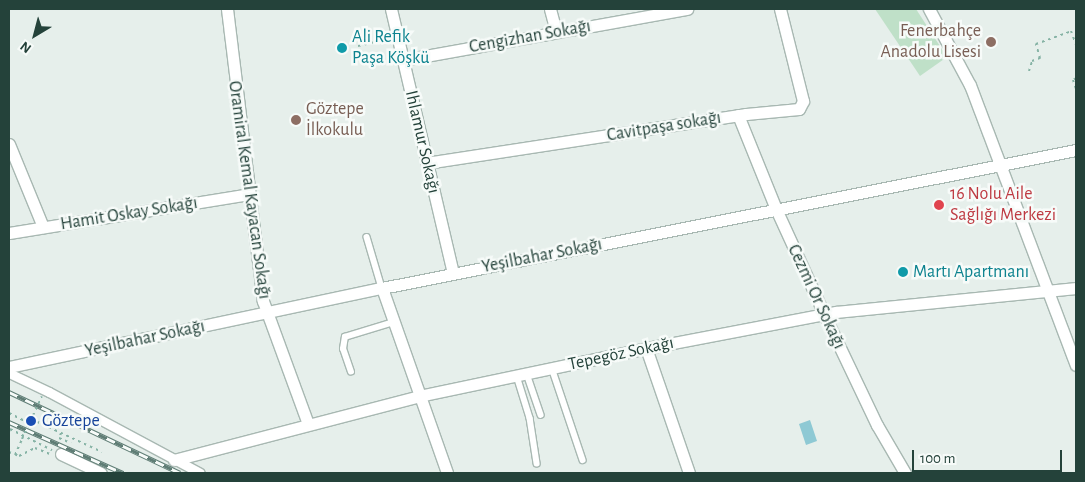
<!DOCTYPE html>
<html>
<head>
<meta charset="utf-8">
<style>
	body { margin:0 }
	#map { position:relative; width:1085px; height:482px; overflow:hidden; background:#e6efeb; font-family:"Alegreya Sans",sans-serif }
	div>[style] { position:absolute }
	.green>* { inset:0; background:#bfe0c8 }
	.water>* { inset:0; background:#8ec9d4 }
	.path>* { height:2px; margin-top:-1px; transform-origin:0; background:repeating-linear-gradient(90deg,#86b3a5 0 2.5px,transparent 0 6.5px) }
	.roads { filter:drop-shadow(1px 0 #a8b8b2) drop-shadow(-1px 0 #a8b8b2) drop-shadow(0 1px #a8b8b2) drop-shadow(0 -1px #a8b8b2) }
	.service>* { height:5.5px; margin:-2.75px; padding:0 2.75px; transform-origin:2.75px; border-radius:2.75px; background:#fff }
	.pedestrian>* { height:9px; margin:-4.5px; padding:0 4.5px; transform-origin:4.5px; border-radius:4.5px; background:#fff }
	.minor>* { height:11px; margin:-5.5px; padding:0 5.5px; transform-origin:5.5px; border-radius:5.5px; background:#fff }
	.rail>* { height:5px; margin-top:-2.5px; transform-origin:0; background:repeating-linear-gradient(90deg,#f7fbf9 0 9px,#5f7d75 0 18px); box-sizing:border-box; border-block:1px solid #5f7d75 }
	.path-bridge>* { height:2px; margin-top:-1px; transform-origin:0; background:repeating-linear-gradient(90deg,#86b3a5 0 2.5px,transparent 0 6.5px) }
	.dots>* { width:14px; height:14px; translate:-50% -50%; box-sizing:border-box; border:2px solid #f7fbf9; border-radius:50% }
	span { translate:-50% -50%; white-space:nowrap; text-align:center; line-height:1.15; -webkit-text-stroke:5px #f7fbf9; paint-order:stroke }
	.education-label { font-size:18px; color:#785e54 }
	.right { translate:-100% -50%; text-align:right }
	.left { translate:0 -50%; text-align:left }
	.street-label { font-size:18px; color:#24423a }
	.culture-label { font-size:18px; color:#0d838f }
	.health-label { font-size:18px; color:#be3a42 }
	.transit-label { font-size:18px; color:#164399 }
	.frame { position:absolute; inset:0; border:10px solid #24423a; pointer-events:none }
	.north { position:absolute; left:10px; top:10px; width:50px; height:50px; -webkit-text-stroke:4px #f7fbf9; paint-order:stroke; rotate:217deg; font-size:14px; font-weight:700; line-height:20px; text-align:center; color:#24423a }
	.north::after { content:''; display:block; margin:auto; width:18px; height:22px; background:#24423a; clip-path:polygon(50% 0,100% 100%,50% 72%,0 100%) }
	.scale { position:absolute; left:912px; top:450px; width:150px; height:22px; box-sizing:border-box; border:2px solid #24423a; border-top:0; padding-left:6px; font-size:15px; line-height:18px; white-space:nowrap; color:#24423a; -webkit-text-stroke:4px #f7fbf9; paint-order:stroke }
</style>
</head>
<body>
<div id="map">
	<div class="green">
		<div style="clip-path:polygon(875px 9px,916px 9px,947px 57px,920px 76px)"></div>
	</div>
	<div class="water">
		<div style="clip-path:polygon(810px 420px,817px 441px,806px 445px,799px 424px)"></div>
	</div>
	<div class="path">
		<div style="left:358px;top:46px;width:31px;rotate:-13deg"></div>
		<div style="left:1029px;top:71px;width:10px;rotate:-73deg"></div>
		<div style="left:1032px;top:61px;width:9px;rotate:-21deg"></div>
		<div style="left:1040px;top:58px;width:15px;rotate:-106deg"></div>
		<div style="left:1036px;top:44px;width:37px;rotate:-20deg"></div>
		<div style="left:1071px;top:31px;width:15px;rotate:70deg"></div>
		<div style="left:1076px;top:78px;width:4px;rotate:146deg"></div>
		<div style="left:1073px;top:80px;width:9px;rotate:72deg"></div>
		<div style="left:9px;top:413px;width:22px;rotate:27deg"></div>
		<div style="left:31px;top:419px;width:78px;rotate:24.9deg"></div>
		<div style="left:9px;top:432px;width:3px;rotate:-72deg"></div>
		<div style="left:10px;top:429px;width:47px;rotate:26.6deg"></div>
		<div style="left:61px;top:433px;width:5px;rotate:112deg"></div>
		<div style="left:59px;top:438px;width:13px;rotate:23deg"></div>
		<div style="left:9px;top:452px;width:11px;rotate:22deg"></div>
		<div style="left:19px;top:456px;width:18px;rotate:-27deg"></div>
		<div style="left:35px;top:448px;width:16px;rotate:22deg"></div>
		<div style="left:15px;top:455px;width:17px;rotate:-66deg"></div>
	</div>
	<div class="roads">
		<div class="service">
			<div style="left:367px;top:237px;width:53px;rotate:73.6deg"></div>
			<div style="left:552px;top:368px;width:97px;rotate:71.4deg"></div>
			<div style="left:351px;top:372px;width:24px;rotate:-109deg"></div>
			<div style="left:343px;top:349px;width:12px;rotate:-81deg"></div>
			<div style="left:345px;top:337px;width:51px;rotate:-17deg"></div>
			<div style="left:527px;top:374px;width:43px;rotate:71.1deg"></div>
			<div style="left:517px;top:376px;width:44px;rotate:72.8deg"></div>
			<div style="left:530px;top:418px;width:46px;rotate:81.2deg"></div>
		</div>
		<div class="pedestrian">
			<div style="left:9px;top:373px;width:44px;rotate:25.4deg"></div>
			<div style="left:49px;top:392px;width:171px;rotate:28.2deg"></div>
		</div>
		<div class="minor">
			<div style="left:227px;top:9px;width:294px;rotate:83deg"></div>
			<div style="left:263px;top:301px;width:131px;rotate:69.9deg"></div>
			<div style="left:391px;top:9px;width:272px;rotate:76.8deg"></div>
			<div style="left:550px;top:9px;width:23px;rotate:75deg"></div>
			<div style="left:929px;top:9px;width:86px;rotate:61.7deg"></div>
			<div style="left:970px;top:85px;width:299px;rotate:69.3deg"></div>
			<div style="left:403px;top:60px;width:289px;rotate:-10.2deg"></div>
			<div style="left:738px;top:115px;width:101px;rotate:68deg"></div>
			<div style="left:776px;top:209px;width:115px;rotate:65.4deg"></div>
			<div style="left:824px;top:314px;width:123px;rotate:64.5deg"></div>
			<div style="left:877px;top:425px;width:56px;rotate:59.7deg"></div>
			<div style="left:9px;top:144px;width:90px;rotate:67.7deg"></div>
			<div style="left:426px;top:163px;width:324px;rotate:-8.7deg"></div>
			<div style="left:746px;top:114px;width:53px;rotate:-5.4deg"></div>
			<div style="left:799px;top:109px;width:9px;rotate:-63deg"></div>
			<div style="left:803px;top:101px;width:95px;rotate:-104deg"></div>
			<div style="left:9px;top:233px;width:243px;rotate:-9.2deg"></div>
			<div style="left:382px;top:288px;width:196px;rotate:70.6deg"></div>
			<div style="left:646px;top:348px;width:132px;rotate:71deg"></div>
			<div style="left:9px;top:367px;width:381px;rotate:-12deg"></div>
			<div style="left:382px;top:288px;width:708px;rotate:-11.25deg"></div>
			<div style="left:61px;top:454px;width:44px;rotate:25.4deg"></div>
			<div style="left:174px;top:460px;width:253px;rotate:-14.6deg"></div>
			<div style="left:419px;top:396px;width:243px;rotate:-11.9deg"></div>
			<div style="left:657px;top:346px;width:182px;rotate:-10.8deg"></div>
			<div style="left:836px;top:312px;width:241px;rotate:-5.7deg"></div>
		</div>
	</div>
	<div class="rail">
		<div style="left:9px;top:392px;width:189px;rotate:25.3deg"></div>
		<div style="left:9px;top:422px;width:125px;rotate:24.1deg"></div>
	</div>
	<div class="path-bridge">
		<div style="left:22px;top:439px;width:47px;rotate:-65.1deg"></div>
	</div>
	<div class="dots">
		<div style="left:991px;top:42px;background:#8d6e63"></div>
		<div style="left:342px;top:48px;background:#0f9aa8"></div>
		<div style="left:296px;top:120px;background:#8d6e63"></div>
		<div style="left:939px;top:205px;background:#e0444e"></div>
		<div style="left:903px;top:272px;background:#0f9aa8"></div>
		<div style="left:31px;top:421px;background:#1a4fb4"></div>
	</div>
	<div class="education-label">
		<span class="right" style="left:981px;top:42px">Fenerbahçe<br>Anadolu Lisesi</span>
		<span class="left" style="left:306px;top:120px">Göztepe<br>İlkokulu</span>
	</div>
	<div class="street-label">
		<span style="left:530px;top:37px;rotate:-10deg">Cengizhan Sokağı</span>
		<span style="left:664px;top:127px;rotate:-9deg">Cavitpaşa sokağı</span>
		<span style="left:422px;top:142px;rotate:77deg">Ihlamur Sokağı</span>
		<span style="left:249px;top:190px;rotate:82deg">Oramiral Kemal Kayacan Sokağı</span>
		<span style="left:129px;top:214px;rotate:-9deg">Hamit Oskay Sokağı</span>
		<span style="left:542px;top:256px;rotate:-11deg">Yeşilbahar Sokağı</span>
		<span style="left:816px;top:297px;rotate:65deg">Cezmi Or Sokağı</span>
		<span style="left:145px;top:339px;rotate:-12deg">Yeşilbahar Sokağı</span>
		<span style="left:621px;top:354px;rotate:-12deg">Tepegöz Sokağı</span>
	</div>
	<div class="culture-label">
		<span class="left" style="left:352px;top:48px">Ali Refik<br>Paşa Köşkü</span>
		<span class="left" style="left:913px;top:272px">Martı Apartmanı</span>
	</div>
	<div class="health-label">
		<span class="left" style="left:950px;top:205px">16 Nolu Aile<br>Sağlığı Merkezi</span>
	</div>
	<div class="transit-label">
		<span class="left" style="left:42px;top:421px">Göztepe</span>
	</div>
	<div class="frame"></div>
	<div class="north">N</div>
	<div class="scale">100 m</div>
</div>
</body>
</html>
